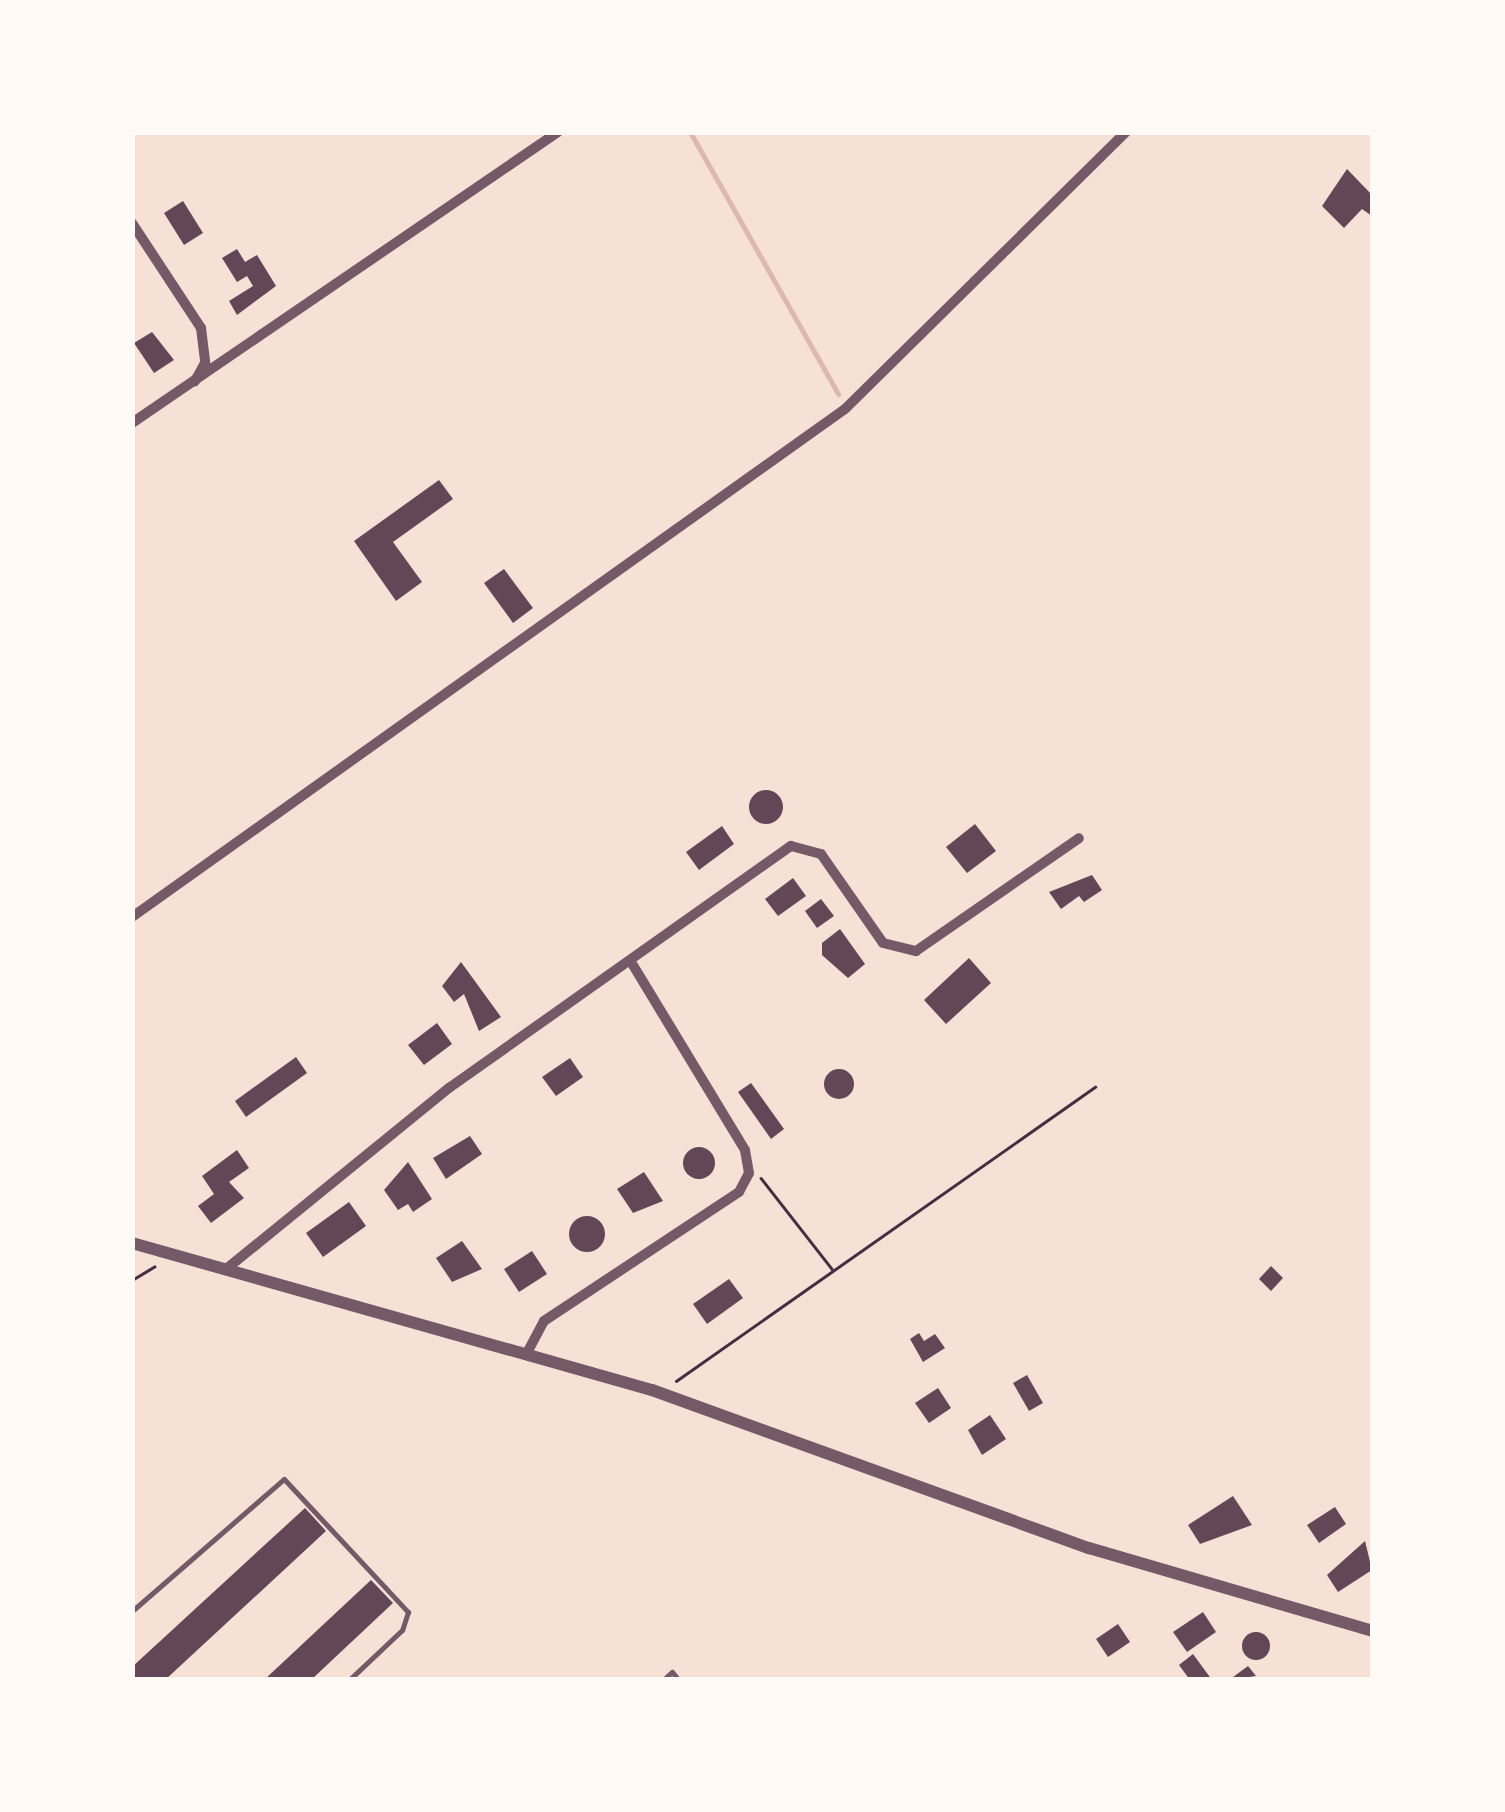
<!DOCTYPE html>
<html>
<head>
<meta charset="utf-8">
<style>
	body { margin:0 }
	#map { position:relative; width:1505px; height:1812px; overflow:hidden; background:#f7e1d7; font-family:Rubik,sans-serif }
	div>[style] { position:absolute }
	.stream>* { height:5px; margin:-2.5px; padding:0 2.5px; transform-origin:2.5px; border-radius:2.5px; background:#dcb8b0 }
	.building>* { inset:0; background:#644757 }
	.round { border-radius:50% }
	.path>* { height:2.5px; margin:-1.25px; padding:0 1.25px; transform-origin:1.25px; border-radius:1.25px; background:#4a2c40 }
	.service>* { height:5px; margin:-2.5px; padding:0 2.5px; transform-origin:2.5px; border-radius:2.5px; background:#755966 }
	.minor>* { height:10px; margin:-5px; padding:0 5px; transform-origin:5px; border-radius:5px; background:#755966 }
	.tertiary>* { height:12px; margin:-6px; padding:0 6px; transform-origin:6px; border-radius:6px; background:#755966 }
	span { translate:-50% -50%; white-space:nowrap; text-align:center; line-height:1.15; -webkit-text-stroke:9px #fffaf5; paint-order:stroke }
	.frame { position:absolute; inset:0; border:135px solid #fffaf5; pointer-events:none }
</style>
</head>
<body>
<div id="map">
	<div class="stream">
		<div style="left:690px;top:132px;width:301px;rotate:60.5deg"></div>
	</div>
	<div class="building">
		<div style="clip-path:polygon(1347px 169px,1372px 195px,1372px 216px,1362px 209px,1344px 228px,1322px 206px)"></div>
		<div style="clip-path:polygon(183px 201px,203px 233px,184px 245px,164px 213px)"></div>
		<div style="clip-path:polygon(237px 249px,245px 262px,257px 255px,276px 286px,237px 315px,229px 301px,253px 286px,247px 276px,237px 282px,222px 258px)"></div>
		<div style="clip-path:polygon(152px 332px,174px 360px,154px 373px,134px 343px)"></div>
		<div style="clip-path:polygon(439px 480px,453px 499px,393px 542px,422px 582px,396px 601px,354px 541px)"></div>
		<div style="clip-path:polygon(504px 569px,533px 608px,513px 623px,484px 583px)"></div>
		<div class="round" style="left:749px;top:790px;width:34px;height:34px"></div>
		<div style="clip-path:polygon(975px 824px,996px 851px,967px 873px,946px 847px)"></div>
		<div style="clip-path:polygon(722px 826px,734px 844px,699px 870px,686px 852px)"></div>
		<div style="clip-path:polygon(1092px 875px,1102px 890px,1084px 902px,1079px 896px,1061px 909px,1049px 892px)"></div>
		<div style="clip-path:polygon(793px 878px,806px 896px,778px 916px,765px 899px)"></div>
		<div style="clip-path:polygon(821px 899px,834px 916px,817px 928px,805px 911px)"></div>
		<div style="clip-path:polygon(840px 929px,865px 964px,848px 978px,822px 955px,822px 943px)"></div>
		<div style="clip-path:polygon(969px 958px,991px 983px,946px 1024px,924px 1000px)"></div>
		<div style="clip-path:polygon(461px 962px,501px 1017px,479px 1031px,464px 994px,454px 1002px,442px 986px)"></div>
		<div style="clip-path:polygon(437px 1023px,452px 1044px,424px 1065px,408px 1045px)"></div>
		<div style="clip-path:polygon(296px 1057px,307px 1073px,246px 1117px,235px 1101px)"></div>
		<div style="clip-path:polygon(570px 1058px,583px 1077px,556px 1096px,542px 1077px)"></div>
		<div class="round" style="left:824px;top:1069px;width:30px;height:30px"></div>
		<div style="clip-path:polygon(751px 1083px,784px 1129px,771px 1139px,738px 1092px)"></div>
		<div style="clip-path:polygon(470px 1136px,482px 1154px,446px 1179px,433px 1158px)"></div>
		<div class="round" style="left:683px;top:1147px;width:32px;height:32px"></div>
		<div style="clip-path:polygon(237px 1150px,249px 1168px,229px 1182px,244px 1198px,211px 1223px,198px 1206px,214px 1194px,202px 1176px)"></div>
		<div style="clip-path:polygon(408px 1162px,432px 1199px,413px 1212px,408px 1204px,398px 1210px,384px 1190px)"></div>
		<div style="clip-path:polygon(644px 1172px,663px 1201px,633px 1213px,617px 1189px)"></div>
		<div style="clip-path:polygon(349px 1202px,366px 1226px,323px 1257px,306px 1233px)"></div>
		<div class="round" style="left:569px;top:1216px;width:36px;height:36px"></div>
		<div style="clip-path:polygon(462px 1241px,482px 1269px,452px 1282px,436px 1258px)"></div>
		<div style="clip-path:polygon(532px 1251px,547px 1274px,519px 1292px,504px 1269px)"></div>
		<div style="clip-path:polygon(1271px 1266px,1283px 1278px,1271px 1291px,1259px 1279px)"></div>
		<div style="clip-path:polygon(729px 1279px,743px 1298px,707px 1324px,693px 1304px)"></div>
		<div style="clip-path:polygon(919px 1333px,924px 1341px,935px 1334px,945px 1348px,923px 1362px,910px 1339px)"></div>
		<div style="clip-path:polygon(1027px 1375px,1043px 1403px,1029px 1411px,1013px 1383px)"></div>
		<div style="clip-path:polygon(938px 1388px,951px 1408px,929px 1423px,915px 1403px)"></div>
		<div style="clip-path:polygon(990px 1415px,1006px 1439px,982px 1455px,968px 1430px)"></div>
		<div style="clip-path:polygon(1233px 1496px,1252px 1525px,1200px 1544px,1188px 1525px)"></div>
		<div style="clip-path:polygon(1335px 1507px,1346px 1524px,1319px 1543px,1307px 1525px)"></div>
		<div style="clip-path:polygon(305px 1508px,326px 1531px,165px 1680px,132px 1680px,132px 1667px)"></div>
		<div style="clip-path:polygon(1365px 1541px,1372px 1570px,1338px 1592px,1327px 1575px)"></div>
		<div style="clip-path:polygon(371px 1580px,393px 1603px,311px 1680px,264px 1680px)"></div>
		<div style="clip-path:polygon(1203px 1612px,1216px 1632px,1187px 1652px,1173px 1632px)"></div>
		<div style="clip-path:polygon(1118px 1624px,1130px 1642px,1108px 1657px,1096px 1639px)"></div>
		<div class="round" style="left:1242px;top:1632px;width:28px;height:28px"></div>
		<div style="clip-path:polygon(1193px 1654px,1212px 1680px,1190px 1680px,1179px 1665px)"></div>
		<div style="clip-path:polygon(1248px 1666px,1256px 1676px,1229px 1680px)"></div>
	</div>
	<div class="path">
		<div style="left:761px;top:1178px;width:115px;rotate:52deg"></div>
		<div style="left:132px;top:1280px;width:26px;rotate:-31deg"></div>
		<div style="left:676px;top:1381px;width:512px;rotate:-35.06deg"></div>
	</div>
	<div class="service">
		<div style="left:132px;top:1611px;width:201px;rotate:-41deg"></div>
		<div style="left:284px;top:1479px;width:182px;rotate:47deg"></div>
		<div style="left:408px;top:1612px;width:19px;rotate:108deg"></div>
		<div style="left:402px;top:1630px;width:73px;rotate:136.7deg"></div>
		<div style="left:663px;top:1680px;width:12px;rotate:-42deg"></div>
		<div style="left:672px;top:1672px;width:11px;rotate:49deg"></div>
	</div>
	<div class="minor">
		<div style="left:132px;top:223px;width:126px;rotate:56.7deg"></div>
		<div style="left:201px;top:328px;width:35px;rotate:83deg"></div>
		<div style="left:205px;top:363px;width:21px;rotate:119deg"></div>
		<div style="left:132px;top:423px;width:516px;rotate:-34.34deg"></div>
		<div style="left:132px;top:917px;width:875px;rotate:-35.47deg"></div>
		<div style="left:845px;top:409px;width:395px;rotate:-44.6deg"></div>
		<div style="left:225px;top:1270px;width:289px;rotate:-39.1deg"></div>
		<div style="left:449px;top:1088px;width:419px;rotate:-35.3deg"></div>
		<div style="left:791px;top:846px;width:31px;rotate:15deg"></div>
		<div style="left:821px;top:854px;width:108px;rotate:55.1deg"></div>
		<div style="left:883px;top:943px;width:34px;rotate:14deg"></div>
		<div style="left:916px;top:951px;width:198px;rotate:-34.7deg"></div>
		<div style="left:528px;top:1351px;width:34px;rotate:-62deg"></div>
		<div style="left:544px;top:1321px;width:234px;rotate:-33.5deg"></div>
		<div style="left:739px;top:1192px;width:21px;rotate:-62deg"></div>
		<div style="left:749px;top:1173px;width:23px;rotate:-100deg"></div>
		<div style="left:745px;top:1150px;width:216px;rotate:-121.2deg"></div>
	</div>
	<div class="tertiary">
		<div style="left:132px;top:1243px;width:540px;rotate:15.79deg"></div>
		<div style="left:652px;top:1390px;width:465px;rotate:19.9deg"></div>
		<div style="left:1089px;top:1548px;width:295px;rotate:16.3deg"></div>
	</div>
	<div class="frame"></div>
</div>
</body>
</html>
